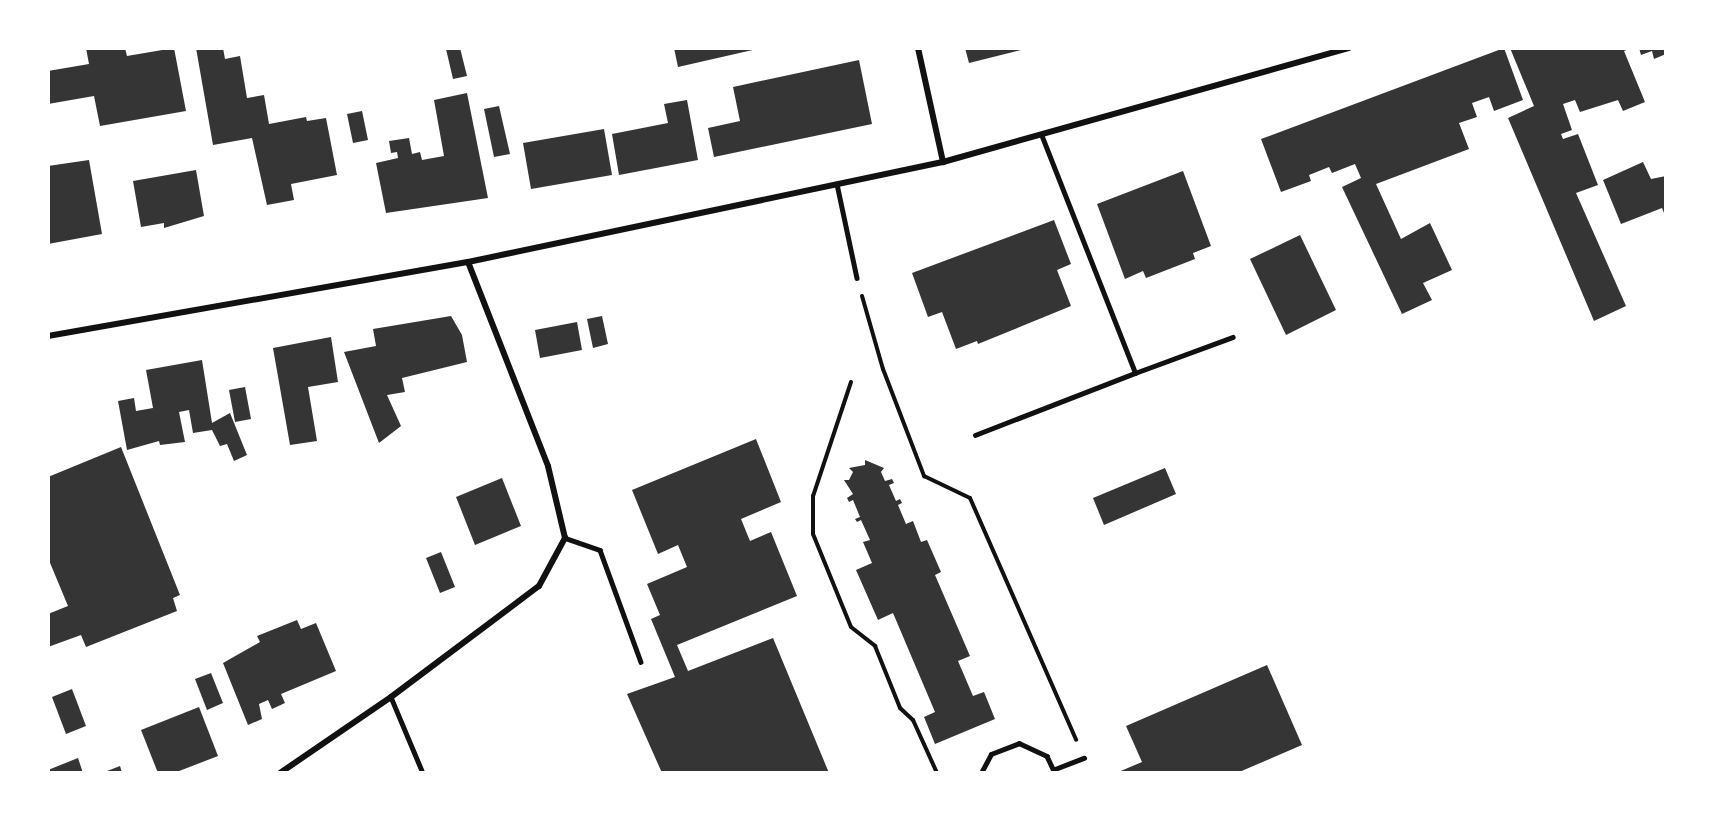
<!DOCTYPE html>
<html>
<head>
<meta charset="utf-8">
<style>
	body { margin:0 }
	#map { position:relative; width:1714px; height:821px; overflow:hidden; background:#fff; font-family:Roboto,sans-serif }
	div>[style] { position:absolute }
	.building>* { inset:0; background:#353535 }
	.path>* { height:4px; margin:-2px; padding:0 2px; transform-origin:2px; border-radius:2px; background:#111 }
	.service>* { height:4.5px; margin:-2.25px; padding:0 2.25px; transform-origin:2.25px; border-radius:2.25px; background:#111 }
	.minor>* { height:6px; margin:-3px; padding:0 3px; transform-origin:3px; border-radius:3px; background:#111 }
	span { translate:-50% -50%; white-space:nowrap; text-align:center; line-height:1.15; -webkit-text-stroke:6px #fff; paint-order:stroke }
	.frame { position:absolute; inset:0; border:50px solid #fff; pointer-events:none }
</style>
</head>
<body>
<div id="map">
	<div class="building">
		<div style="clip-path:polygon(86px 48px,125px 48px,127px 56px,174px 48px,186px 111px,100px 126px,94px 96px,48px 104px,48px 71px,89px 64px)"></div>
		<div style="clip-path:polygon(196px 48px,223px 48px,225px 59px,240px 56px,247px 98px,264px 95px,269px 124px,306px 117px,307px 121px,326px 118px,337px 175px,291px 184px,294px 200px,267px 205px,252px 138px,213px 145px)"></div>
		<div style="clip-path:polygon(460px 48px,467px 76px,453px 79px,446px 49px)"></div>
		<div style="clip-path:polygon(674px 48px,757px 48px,757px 49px,678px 67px)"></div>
		<div style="clip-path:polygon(965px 48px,1025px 48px,1025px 49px,969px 63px)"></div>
		<div style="clip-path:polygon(1504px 48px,1523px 100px,1494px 111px,1489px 97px,1472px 103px,1477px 117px,1459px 123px,1469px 149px,1376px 184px,1401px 239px,1430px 223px,1452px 270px,1423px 283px,1432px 300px,1402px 314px,1342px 187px,1361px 178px,1355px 164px,1332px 173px,1329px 167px,1309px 175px,1311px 181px,1281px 192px,1261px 139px)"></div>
		<div style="clip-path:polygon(1510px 48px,1632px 48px,1624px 51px,1645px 102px,1623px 111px,1618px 100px,1580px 112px,1575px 100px,1563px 104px,1572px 130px,1561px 134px,1563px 139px,1578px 134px,1598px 185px,1576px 193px,1626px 306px,1594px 321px,1508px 118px,1534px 106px)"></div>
		<div style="clip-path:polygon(1639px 48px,1666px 48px,1666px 54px,1654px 59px,1652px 51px,1641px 55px)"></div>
		<div style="clip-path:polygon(859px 60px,872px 124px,714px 157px,708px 128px,740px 121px,733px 87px)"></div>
		<div style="clip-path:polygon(467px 93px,488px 198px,386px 213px,376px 163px,398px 158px,397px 152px,391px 153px,389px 141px,409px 138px,412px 154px,420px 152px,422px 160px,444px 156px,434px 100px)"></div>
		<div style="clip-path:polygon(687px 100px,698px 160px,619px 175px,612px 134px,668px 123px,664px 104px)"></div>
		<div style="clip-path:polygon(499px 106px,510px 154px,494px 157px,484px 109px)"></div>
		<div style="clip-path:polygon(362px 111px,368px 140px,353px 143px,347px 114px)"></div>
		<div style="clip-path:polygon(604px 129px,612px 175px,531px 189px,523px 143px)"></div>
		<div style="clip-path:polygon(89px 160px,102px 234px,48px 244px,48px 166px)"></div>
		<div style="clip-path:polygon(1643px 162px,1651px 179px,1666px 176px,1666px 218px,1662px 208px,1621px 224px,1603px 180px)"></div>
		<div style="clip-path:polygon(196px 170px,204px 216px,164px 228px,164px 223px,141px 227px,133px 181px)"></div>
		<div style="clip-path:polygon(1183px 171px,1211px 246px,1193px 253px,1195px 259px,1146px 278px,1143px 271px,1125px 279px,1097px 204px)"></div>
		<div style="clip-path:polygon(1054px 220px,1071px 264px,1057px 270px,1071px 306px,978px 344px,977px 341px,956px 349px,942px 312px,928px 317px,912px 273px)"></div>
		<div style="clip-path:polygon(1300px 235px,1336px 310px,1286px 335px,1250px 259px)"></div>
		<div style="clip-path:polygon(451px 316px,462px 335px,467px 362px,402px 378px,405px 392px,387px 395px,401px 426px,379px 443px,344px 352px,376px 346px,373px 329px)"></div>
		<div style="clip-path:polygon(602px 316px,608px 344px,593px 348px,587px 319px)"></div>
		<div style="clip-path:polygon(577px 322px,582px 350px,540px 358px,535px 330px)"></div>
		<div style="clip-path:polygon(331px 337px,338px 382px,308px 387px,317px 441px,290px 445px,273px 348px)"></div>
		<div style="clip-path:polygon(202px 360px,212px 423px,230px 413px,247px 455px,234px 461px,227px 444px,220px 446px,212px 430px,193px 433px,189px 410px,179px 412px,185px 442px,160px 445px,159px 441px,127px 450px,118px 401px,134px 398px,136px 411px,153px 408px,146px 370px)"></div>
		<div style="clip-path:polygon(245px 387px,251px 419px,235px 422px,229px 390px)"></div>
		<div style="clip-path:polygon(756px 439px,781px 502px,741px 519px,750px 541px,771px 532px,797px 596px,677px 645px,688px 671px,773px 638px,829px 773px,662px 773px,627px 694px,675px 677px,651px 619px,660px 615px,647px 584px,687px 567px,678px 545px,658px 554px,632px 490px)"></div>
		<div style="clip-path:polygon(121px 447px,180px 595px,173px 598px,177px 611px,86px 647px,81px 635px,48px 647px,48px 614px,68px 606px,48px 558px,48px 477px)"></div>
		<div style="clip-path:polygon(865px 460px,884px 468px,881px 472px,885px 481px,892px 479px,894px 483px,889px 485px,896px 501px,900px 499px,902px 503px,898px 505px,906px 524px,913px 521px,921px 542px,927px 540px,941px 572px,935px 575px,970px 656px,958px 661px,973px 696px,984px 692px,995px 719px,935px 744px,924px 717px,935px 712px,893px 613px,878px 620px,856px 570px,872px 563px,863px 542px,870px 540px,861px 520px,857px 522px,855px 519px,860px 517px,853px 500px,849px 502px,847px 498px,853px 494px,844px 480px,849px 480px,853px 472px,849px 468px,865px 465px)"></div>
		<div style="clip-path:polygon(1165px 468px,1176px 494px,1104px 525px,1093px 498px)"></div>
		<div style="clip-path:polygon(502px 478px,521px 526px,475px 545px,456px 497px)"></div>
		<div style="clip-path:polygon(441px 552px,455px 587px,440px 593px,426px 558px)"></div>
		<div style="clip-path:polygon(297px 620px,301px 629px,316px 623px,336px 671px,281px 694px,285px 703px,272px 709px,268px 700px,259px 704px,262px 719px,248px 725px,223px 663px,260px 642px,257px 636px)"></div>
		<div style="clip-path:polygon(1267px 665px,1302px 745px,1237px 773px,1116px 773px,1142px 762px,1126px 726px)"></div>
		<div style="clip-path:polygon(211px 673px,223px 703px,207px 710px,195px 679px)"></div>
		<div style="clip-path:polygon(72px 689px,86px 726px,66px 734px,52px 697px)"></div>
		<div style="clip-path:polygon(199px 707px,218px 756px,174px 773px,158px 773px,141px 730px)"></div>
		<div style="clip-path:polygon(78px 758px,83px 773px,48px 773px,48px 770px)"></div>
		<div style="clip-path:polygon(120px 766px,122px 773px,102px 773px)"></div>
	</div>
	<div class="path">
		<div style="left:862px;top:296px;width:76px;rotate:74deg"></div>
		<div style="left:883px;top:369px;width:115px;rotate:69deg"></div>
		<div style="left:924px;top:476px;width:51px;rotate:25.6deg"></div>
		<div style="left:970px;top:498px;width:264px;rotate:66.3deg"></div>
		<div style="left:851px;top:382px;width:120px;rotate:108.4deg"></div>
		<div style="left:813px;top:496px;width:38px;rotate:90deg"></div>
		<div style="left:813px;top:534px;width:100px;rotate:67.8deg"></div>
		<div style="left:851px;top:627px;width:31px;rotate:38deg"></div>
		<div style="left:875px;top:646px;width:67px;rotate:68deg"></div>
		<div style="left:900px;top:708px;width:18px;rotate:43deg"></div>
		<div style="left:913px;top:720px;width:58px;rotate:65.6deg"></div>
	</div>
	<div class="service">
		<div style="left:837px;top:184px;width:96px;rotate:78deg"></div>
		<div style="left:1135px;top:373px;width:104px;rotate:-20.2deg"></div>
		<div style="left:975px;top:435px;width:172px;rotate:-21.2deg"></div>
		<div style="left:1135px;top:373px;width:254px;rotate:-111.5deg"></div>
		<div style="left:565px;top:538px;width:37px;rotate:19deg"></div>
		<div style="left:600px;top:550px;width:119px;rotate:69.9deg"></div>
		<div style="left:391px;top:697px;width:82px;rotate:67.2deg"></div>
		<div style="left:1055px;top:769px;width:31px;rotate:-21deg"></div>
		<div style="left:981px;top:773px;width:21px;rotate:-62deg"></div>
		<div style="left:991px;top:754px;width:30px;rotate:-21deg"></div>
		<div style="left:1019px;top:743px;width:31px;rotate:25deg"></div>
		<div style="left:1047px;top:756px;width:19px;rotate:65deg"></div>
	</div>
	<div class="minor">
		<div style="left:918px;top:48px;width:117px;rotate:77.6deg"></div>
		<div style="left:48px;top:336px;width:426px;rotate:-10deg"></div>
		<div style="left:468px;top:262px;width:485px;rotate:-11.9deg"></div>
		<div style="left:943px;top:162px;width:422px;rotate:-15.7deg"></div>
		<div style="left:280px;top:773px;width:135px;rotate:-34.4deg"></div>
		<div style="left:391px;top:697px;width:185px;rotate:-36.9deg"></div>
		<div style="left:539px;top:586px;width:55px;rotate:-61.6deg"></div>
		<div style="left:565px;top:538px;width:74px;rotate:-103.3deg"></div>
		<div style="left:548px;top:466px;width:219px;rotate:-111.4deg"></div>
	</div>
	<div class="frame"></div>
</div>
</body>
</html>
